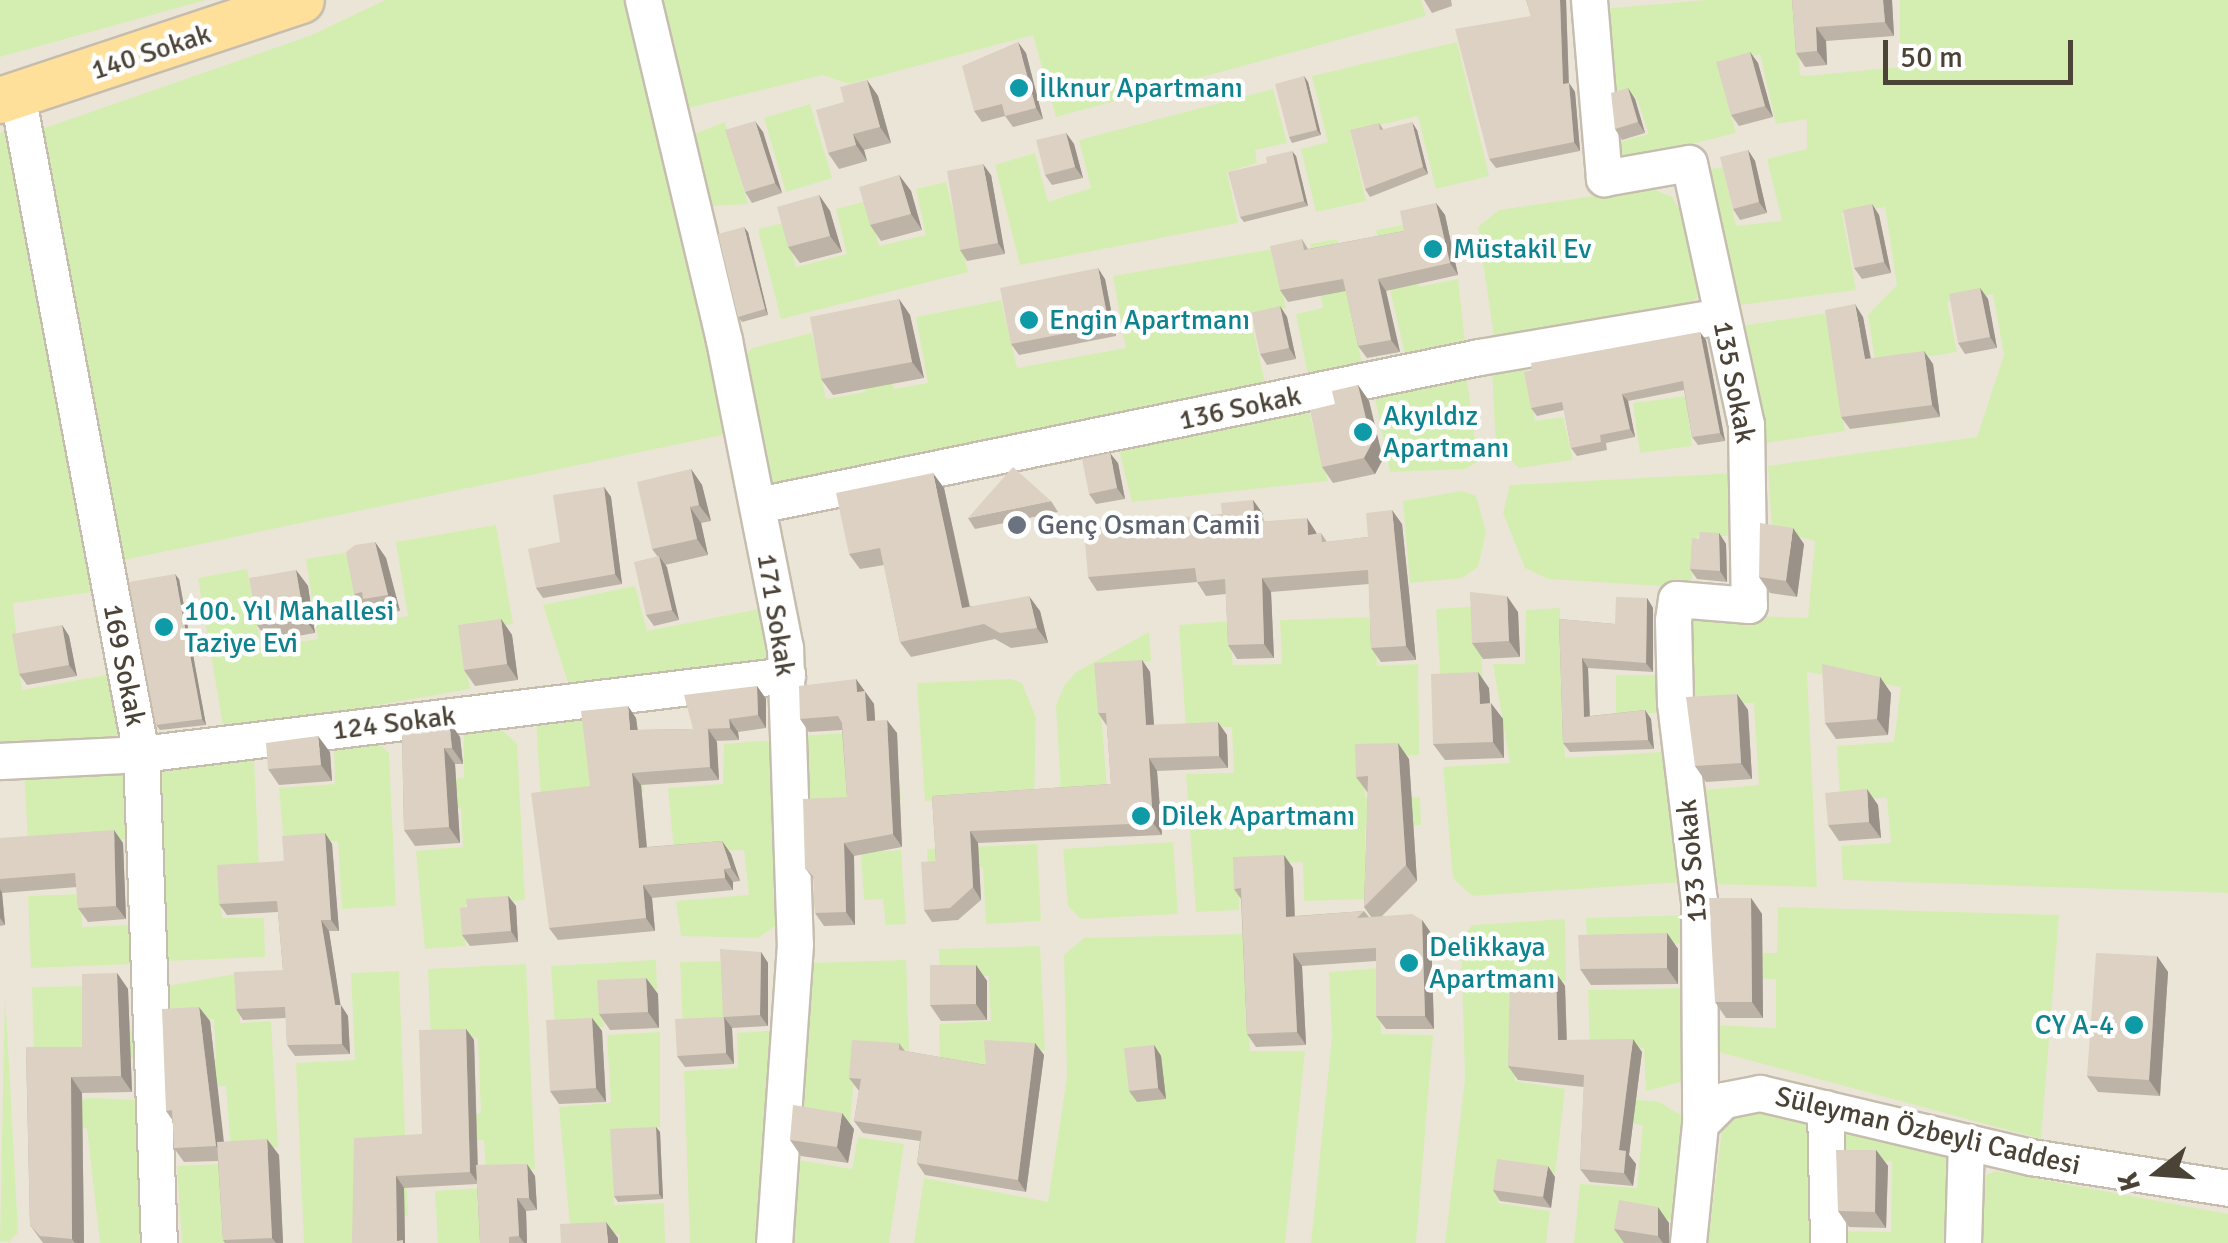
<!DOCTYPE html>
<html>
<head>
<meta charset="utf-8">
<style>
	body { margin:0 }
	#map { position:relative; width:2228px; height:1243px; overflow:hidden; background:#f7f3eb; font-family:Signika,sans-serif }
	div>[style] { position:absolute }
	.residential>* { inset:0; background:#ebe5d8 }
	.green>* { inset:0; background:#d4eeb1 }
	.roads { filter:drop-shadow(2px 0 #c6bdaf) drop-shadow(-2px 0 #c6bdaf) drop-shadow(0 2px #c6bdaf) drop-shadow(0 -2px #c6bdaf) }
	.minor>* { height:35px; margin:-17.5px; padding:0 17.5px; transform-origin:17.5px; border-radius:17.5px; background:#fff }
	.major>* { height:45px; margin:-22.5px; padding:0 22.5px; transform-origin:22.5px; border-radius:22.5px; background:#ffe09b }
	.wall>* { inset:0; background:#bdb4a7 }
	.shaded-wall>* { inset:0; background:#9a9288 }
	.building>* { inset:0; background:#dcd1c2 }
	.dots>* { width:28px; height:28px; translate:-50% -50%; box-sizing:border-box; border:5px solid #fff; border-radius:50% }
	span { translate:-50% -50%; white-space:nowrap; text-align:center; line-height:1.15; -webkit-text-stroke:9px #fff; paint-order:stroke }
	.street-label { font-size:28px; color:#4c4337 }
	.culture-label { font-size:28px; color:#0d838f }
	.left { translate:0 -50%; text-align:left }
	.right { translate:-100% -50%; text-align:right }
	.worship-label { font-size:28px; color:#5b616d }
	.north { position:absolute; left:2108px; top:1123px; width:100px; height:100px; -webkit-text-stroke:8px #fff; paint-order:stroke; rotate:253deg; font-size:28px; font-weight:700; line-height:40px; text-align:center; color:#4c4337 }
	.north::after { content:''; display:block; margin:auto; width:35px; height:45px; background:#4c4337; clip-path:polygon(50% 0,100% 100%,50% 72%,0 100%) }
	.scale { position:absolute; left:1883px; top:40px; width:190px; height:45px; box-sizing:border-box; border:5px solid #4c4337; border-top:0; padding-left:12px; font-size:30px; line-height:35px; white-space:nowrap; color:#4c4337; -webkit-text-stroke:8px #fff; paint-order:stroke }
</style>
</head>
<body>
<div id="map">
	<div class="residential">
		<div style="clip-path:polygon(0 0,2228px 0,2228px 1243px,0 1243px)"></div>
	</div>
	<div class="green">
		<div style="clip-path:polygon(0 0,206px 0,0 57px)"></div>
		<div style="clip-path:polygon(385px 0,625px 0,709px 328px,727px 434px,124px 560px,42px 129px,312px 35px)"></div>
		<div style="clip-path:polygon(660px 0,1421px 0,1426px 16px,1056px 117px,1033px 35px,849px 84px,823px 75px,688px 108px)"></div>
		<div style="clip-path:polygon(1705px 0,1795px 0,1800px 75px,1806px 76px,1900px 67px,1900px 0,2228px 0,2228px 893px,1843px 880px,1841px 846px,1891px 843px,1887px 798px,1840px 799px,1837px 746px,1894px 742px,1901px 687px,1807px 672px,1817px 887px,1708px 884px,1703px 790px,1759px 785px,1754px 703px,1692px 704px,1692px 614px,1808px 618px,1815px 541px,1772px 529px,1768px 466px,1977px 437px,2004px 355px,1993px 294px,1947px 302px,1957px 352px,1900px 361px,1905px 423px,1885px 425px,1868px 315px,1897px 285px,1885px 207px,1842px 213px,1856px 290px,1732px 306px,1706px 170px,1723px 167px,1736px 226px,1782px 221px,1767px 159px,1807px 149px,1807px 119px,1776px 124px,1760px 54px,1718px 67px,1736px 133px,1627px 160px,1612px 144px,1649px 134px,1636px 96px,1604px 105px,1601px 9px)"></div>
		<div style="clip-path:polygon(1457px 42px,1489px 176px,1436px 189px,1418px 116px,1350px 132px,1366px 201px,1316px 212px,1301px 149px,1328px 142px,1312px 76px)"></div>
		<div style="clip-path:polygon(1273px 89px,1287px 143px,1255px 150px,1257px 163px,1227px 172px,1238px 223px,1020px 265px,995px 165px,1035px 153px,1048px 202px,1091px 188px,1079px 140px)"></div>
		<div style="clip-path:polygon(810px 104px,832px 178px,786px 192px,764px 118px)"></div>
		<div style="clip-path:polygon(725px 122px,748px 204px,713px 206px,703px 196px,694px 134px)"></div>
		<div style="clip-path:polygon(7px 131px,93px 592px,13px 603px,22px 690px,107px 675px,121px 739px,0 749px,0 133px)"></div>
		<div style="clip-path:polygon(946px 182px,968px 272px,781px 319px,758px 229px,784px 223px,796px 267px,847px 254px,836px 209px,867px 201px,879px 246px,926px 235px,916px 189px)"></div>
		<div style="clip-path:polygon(1650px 188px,1672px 197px,1683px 215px,1701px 295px,1683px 308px,1494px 337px,1478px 227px,1499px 210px)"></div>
		<div style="clip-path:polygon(1404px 225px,1419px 287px,1458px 279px,1465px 342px,1406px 358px,1376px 230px)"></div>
		<div style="clip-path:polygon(1337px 239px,1363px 369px,1309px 380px,1296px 314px,1323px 308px,1310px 244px)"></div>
		<div style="clip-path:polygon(1273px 249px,1286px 308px,1250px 316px,1266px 387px,766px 489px,743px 358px,752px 348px,812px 333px,826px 399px,865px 392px,852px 328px,878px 322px,894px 389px,928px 383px,916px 317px,1001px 300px,1017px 368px,1126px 348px,1113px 276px)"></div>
		<div style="clip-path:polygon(1827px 313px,1845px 431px,1759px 444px,1741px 326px)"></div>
		<div style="clip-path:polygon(1524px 357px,1535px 421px,1563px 417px,1573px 460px,1519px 468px,1496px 446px,1492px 369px)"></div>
		<div style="clip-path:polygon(1450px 371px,1467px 379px,1478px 462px,1465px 469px,1390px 472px,1374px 393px)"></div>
		<div style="clip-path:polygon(1686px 396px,1692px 446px,1640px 453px,1633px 403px)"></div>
		<div style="clip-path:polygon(1307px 405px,1328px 481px,1132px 502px,1118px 446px)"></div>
		<div style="clip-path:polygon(1736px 473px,1740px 536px,1697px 536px,1691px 588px,1548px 579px,1525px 568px,1503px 513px,1510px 485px)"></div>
		<div style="clip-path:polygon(1462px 491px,1476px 496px,1486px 532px,1478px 567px,1462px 578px,1410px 583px,1403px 501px)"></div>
		<div style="clip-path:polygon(496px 525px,513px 624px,461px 633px,470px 689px,224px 732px,198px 578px,247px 569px,261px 648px,318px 639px,306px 559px,350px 552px,363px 624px,408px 616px,396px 542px)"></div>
		<div style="clip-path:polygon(635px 586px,647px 631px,764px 608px,770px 667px,570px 689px,543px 605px)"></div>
		<div style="clip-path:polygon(1478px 606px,1483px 684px,1441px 687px,1436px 609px)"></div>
		<div style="clip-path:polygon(1560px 608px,1565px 758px,1662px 752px,1685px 882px,1472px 896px,1453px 878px,1443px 767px,1510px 763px,1493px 664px,1525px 664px,1526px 610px)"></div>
		<div style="clip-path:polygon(1374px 617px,1377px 666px,1418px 664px,1419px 755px,1363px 757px,1365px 798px,1420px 797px,1421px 825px,1365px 827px,1366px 899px,1304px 901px,1303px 862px,1239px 865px,1239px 910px,1196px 912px,1186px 774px,1234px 773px,1232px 727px,1186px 728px,1179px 625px,1229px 621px,1233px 665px,1282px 664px,1280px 620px)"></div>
		<div style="clip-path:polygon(1149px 632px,1151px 661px,1098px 669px,1107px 791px,1061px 794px,1056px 705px,1064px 686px,1076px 672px)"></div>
		<div style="clip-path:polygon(1616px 675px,1658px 675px,1659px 713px,1616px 714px)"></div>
		<div style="clip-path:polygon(1011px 679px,1022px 683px,1036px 718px,1034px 797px,925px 801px,917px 683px)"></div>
		<div style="clip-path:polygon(589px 716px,642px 766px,644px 792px,541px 799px,536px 720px)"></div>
		<div style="clip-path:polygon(502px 730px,517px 744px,525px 900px,465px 905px,465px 946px,425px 949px,416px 851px,463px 847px,461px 808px,413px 809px,412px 782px,464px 778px,464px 735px)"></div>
		<div style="clip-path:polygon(846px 733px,849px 775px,899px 773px,901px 801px,805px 807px,800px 736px)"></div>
		<div style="clip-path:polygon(374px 739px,389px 753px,396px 906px,342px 909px,338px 841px,284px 844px,279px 788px,335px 784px,334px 744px)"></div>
		<div style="clip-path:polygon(775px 740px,784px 920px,758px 938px,681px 936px,676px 901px,749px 895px,744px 850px,674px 852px,668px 788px,723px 784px,724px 744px)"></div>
		<div style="clip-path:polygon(254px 757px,259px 868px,220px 870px,222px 918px,264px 918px,265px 957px,167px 961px,158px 761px)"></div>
		<div style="clip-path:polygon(127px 764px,131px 839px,28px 843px,24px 769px)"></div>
		<div style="clip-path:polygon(1173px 842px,1178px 914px,1081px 919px,1068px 906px,1063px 849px)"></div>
		<div style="clip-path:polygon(1037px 844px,1041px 921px,986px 924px,983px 867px,928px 869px,927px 849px)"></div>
		<div style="clip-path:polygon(901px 850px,906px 924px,886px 925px,883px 899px,864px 900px,861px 853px)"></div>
		<div style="clip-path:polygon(81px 894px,82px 927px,132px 925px,133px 964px,31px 968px,28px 896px)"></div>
		<div style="clip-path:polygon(1778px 907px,2059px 915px,2041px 1139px,1715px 1051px,1716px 1025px,1776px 1028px,1776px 979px,1717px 978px,1717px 953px,1777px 953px)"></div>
		<div style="clip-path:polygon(1691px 915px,1692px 943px,1587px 946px,1586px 918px)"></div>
		<div style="clip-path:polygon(1565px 919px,1566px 981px,1512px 983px,1515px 1081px,1565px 1089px,1555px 1174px,1503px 1166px,1498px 1203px,1550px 1211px,1546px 1243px,1445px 1243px,1465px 1080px,1461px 937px,1473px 925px)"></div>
		<div style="clip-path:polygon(1245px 934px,1250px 1051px,1305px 1051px,1285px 1243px,914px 1243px,924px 1178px,1048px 1202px,1067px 1077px,1064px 955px,1084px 938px)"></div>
		<div style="clip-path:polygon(1040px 946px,1045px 1050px,989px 1049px,988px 1072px,940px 1065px,939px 1024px,991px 1021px,989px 976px,940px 977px,939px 949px)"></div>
		<div style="clip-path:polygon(656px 960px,657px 989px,603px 992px,604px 1027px,555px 1030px,551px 966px)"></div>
		<div style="clip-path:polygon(906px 960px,909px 1050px,857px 1047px,850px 1122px,803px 1113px,810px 963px)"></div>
		<div style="clip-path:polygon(724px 961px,726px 1025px,683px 1027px,680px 962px)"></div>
		<div style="clip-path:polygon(526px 964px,535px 1169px,486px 1171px,484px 1140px,433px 1142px,431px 1116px,481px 1113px,478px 1038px,431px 1039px,428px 969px)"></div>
		<div style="clip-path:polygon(1380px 968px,1381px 1034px,1433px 1035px,1416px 1243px,1311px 1243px,1332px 1037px,1329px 972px)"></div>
		<div style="clip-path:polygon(399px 971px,408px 1216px,354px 1218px,354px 1243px,304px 1243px,296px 1063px,355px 1060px,351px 973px)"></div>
		<div style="clip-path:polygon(240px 973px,240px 1023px,271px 1021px,278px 1147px,231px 1150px,226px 1086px,169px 1087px,167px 1062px,216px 1058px,214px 1019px,167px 1019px,167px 986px)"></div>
		<div style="clip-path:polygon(89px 986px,90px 1031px,138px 1031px,138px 1058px,34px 1059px,32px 987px)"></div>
		<div style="clip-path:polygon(1694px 988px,1692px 1071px,1680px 1082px,1646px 1091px,1644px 1048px,1590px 1049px,1588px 990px)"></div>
		<div style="clip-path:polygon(5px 992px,18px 1232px,9px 1242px,0 1241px)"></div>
		<div style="clip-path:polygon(781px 1030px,764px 1243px,690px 1243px,684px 1071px,738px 1068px,737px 1033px)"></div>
		<div style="clip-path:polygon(660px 1032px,660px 1127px,611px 1131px,614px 1205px,664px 1203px,665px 1243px,620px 1243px,619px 1234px,571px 1237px,559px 1107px,611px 1103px,607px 1035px)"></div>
		<div style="clip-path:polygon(1592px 1095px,1659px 1102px,1684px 1117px,1677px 1221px,1628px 1212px,1623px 1243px,1574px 1243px,1580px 1184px,1637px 1188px,1643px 1125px,1591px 1118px)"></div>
		<div style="clip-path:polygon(93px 1098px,143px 1100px,152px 1243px,100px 1243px,87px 1128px,38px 1129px,38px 1103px)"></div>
		<div style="clip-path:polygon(1747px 1102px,1814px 1118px,1811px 1243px,1708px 1243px,1723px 1122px)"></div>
		<div style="clip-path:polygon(1841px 1128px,1950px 1159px,1948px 1243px,1841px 1243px,1841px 1231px,1891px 1232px,1892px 1161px,1840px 1160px)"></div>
		<div style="clip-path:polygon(858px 1137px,904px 1144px,889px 1243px,789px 1243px,798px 1160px,852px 1169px)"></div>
		<div style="clip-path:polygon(227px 1164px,231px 1243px,182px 1243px,177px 1166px)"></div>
		<div style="clip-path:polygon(1996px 1171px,2228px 1214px,2228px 1243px,1973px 1243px,1976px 1179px)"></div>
		<div style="clip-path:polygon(482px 1188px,484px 1243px,438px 1243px,435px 1191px)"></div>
	</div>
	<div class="roads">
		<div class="minor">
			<div style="left:643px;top:0;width:350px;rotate:76.6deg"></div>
			<div style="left:724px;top:340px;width:313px;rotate:78.8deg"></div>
			<div style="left:785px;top:647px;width:297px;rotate:88.1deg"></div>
			<div style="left:795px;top:944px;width:300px;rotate:94deg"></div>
			<div style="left:1589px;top:0;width:179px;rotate:85.2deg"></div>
			<div style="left:1604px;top:178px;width:86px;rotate:-10deg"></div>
			<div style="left:1689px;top:163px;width:267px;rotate:77.7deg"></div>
			<div style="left:1746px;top:424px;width:181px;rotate:89.1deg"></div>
			<div style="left:1749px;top:605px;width:73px;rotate:-175.3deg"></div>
			<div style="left:1676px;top:599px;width:21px;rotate:98deg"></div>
			<div style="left:1673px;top:620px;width:83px;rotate:88.6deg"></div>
			<div style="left:1675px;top:703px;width:198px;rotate:83.1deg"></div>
			<div style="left:1699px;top:900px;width:224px;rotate:89.7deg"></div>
			<div style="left:1700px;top:1124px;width:120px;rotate:95.8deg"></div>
			<div style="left:17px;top:94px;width:672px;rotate:79.36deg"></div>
			<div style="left:141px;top:754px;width:489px;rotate:87.9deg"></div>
			<div style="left:758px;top:505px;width:736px;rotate:-11.6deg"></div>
			<div style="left:1479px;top:357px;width:246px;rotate:-9.6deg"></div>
			<div style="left:0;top:761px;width:141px;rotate:-2.8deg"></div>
			<div style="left:141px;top:754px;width:651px;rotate:-6.97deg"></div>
			<div style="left:1825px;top:1108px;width:135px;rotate:88.7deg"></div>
			<div style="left:1700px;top:1124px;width:34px;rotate:-45deg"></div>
			<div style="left:1724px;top:1100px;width:37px;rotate:-11deg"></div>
			<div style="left:1760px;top:1093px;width:278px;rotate:13.3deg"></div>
			<div style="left:2031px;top:1157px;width:199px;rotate:8.9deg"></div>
			<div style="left:1963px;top:1243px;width:100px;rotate:-88.3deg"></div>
		</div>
		<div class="major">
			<div style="left:0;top:100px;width:317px;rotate:-18.4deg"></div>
		</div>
	</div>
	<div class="wall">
		<div style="clip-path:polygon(1424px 0,1451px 0,1452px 6px,1432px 13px)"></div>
		<div style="clip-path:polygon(1526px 0,1566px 0,1569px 83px,1575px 92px,1580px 151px,1496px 168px,1489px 159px,1531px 16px)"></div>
		<div style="clip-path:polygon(1792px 0,1892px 0,1894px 36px,1826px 41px,1827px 65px,1805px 67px,1796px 53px)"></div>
		<div style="clip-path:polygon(1750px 52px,1758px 63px,1773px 117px,1739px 126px,1731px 115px)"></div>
		<div style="clip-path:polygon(1026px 53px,1043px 119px,1013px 127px,1005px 116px,982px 122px,974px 111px)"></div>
		<div style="clip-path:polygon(1304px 76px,1308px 82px,1321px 135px,1292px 143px,1289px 137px)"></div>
		<div style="clip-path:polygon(867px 80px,878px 96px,891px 143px,864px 150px,867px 161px,839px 169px,828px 153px,844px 102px)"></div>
		<div style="clip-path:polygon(1628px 88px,1635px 99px,1645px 133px,1622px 140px,1615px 129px)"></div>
		<div style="clip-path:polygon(1379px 123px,1383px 129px,1417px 130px,1428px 174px,1370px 197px,1365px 189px)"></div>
		<div style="clip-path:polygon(763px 132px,782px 193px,752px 203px,745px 192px)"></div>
		<div style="clip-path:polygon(1066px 133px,1074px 144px,1083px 178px,1052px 185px,1045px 175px)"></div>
		<div style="clip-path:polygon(1748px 150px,1755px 161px,1767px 213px,1740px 220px,1733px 209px)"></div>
		<div style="clip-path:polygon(1296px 156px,1308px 206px,1244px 222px,1240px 217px,1267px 163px)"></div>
		<div style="clip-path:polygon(899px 175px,911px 191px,922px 230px,881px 241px,870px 225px)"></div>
		<div style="clip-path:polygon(991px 175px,1005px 254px,967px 261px,960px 250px)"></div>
		<div style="clip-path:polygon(819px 195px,830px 211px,842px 252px,800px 263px,788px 247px)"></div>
		<div style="clip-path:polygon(1436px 203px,1445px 215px,1458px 275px,1386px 291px,1400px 352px,1367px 358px,1358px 346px,1346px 291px,1288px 302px,1280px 290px,1302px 239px,1308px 249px,1404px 231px)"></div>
		<div style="clip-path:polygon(1872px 204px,1879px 215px,1891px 273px,1862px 279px,1854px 268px)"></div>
		<div style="clip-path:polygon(748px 232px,768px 315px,742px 322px,738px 317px)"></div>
		<div style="clip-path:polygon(1105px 279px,1116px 336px,1019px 355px,1011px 344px)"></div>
		<div style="clip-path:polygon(1980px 288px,1988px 299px,1997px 348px,1965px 354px,1958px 343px)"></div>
		<div style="clip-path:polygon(899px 299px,910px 315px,924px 378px,833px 395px,821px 379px)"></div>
		<div style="clip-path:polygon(1280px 306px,1287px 317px,1296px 359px,1267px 365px,1260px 354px)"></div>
		<div style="clip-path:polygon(1863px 317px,1871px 358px,1933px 364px,1940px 417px,1850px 429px,1841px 417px)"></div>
		<div style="clip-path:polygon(1706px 340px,1725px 441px,1698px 445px,1692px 437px,1684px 390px,1628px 401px,1635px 437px,1606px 443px,1607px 450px,1577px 456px,1571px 448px,1564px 410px,1537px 416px,1531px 408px)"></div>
		<div style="clip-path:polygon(1358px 385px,1369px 401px,1383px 459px,1375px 474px,1333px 483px,1322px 467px,1335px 404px)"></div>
		<div style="clip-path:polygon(1118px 463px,1125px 499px,1096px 504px,1089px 494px)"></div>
		<div style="clip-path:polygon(691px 469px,702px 485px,711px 521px,701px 523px,708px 555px,665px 565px,679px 620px,654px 626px,646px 615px,658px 557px,652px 549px)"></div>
		<div style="clip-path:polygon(604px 487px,611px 497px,622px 584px,543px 598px,536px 588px,560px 542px)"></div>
		<div style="clip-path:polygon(944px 488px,970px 606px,1040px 611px,1048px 643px,1011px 648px,995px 639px,911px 657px,900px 642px,884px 565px,860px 569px,849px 554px)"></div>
		<div style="clip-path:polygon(1253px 500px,1263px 514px,1263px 521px,1316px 532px,1317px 534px,1321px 533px,1327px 542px,1368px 537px,1402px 524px,1416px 660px,1381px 662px,1371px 648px,1369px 584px,1271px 592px,1274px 658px,1237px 659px,1228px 645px,1226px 594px,1206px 596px,1197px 582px,1097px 591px,1088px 577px,1096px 542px,1222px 514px)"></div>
		<div style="clip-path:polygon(1051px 501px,1058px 512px,975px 529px,968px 518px)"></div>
		<div style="clip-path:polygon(1719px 533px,1726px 544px,1727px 582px,1697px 579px,1690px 569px,1699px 539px)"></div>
		<div style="clip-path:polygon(375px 542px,386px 558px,400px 611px,374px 615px,370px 609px,365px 610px,354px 594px)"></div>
		<div style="clip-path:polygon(1804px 544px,1797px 597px,1770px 593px,1759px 577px)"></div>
		<div style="clip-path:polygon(296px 570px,308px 586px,315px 633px,268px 641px,257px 625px)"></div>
		<div style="clip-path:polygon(179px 579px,206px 725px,160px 730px,156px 725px)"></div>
		<div style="clip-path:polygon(1647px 598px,1653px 608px,1653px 672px,1588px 668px,1590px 716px,1645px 710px,1651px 719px,1654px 749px,1570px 752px,1563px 743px,1559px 619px,1615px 624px)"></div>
		<div style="clip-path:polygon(1518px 612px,1520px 657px,1483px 659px,1472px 643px)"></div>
		<div style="clip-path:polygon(501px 619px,512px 635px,518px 680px,475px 686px,464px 670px)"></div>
		<div style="clip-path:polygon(62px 625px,69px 636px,77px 676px,27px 685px,19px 674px)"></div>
		<div style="clip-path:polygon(1142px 660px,1150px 672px,1154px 725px,1227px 735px,1228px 768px,1157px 771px,1162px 835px,978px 843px,981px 900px,958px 920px,932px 922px,924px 910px,936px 861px,932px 796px,1111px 784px,1107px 726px,1098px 713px)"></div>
		<div style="clip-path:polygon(1880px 677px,1891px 693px,1888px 735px,1836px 739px,1825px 723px)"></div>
		<div style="clip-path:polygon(856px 679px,874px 704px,875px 721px,897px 733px,902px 847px,854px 856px,855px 925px,824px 926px,815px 913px,814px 880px,805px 868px,847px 797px,842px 730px,809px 732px,800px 719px)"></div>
		<div style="clip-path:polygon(757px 686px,766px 699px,766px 728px,738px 732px,739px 740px,716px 741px,719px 780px,641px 785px,647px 847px,722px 841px,731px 854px,740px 881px,733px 882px,733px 890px,652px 898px,655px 931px,558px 940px,549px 928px,590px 786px,636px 718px,638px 730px,693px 729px)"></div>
		<div style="clip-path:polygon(1489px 688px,1490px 703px,1503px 719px,1504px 758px,1445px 760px,1433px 744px)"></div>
		<div style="clip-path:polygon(1737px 694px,1748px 710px,1752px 779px,1706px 782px,1695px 766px)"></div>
		<div style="clip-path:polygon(402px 736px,460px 737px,463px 764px,455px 764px,460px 843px,415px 846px,404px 830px)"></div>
		<div style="clip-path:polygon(330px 752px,332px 781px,279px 785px,268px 769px)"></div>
		<div style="clip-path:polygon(1409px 759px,1417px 881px,1382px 916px,1422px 920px,1431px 933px,1434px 1029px,1386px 1029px,1376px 1016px,1376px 961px,1302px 966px,1306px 1045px,1256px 1047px,1247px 1034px,1241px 899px,1234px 889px,1293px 868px,1295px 916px,1364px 911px,1369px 917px,1371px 917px,1364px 907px,1368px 793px,1356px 777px)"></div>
		<div style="clip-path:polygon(1878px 805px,1881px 838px,1839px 841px,1828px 825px)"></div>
		<div style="clip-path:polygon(325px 833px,332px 844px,339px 931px,329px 931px,340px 1005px,348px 1016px,350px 1054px,295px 1056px,287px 1045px,286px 1018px,243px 1020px,236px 1009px,283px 970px,278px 912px,227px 915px,219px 904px)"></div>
		<div style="clip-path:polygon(0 838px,123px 843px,126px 919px,88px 922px,78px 908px,77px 887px,2px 893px,5px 925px,0 926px)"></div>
		<div style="clip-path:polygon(508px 896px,516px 906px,518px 942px,470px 946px,462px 935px,467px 907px)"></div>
		<div style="clip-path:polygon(1751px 898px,1762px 914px,1763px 1018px,1726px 1018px,1715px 1002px)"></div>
		<div style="clip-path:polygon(1667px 933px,1678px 949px,1678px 984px,1591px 985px,1580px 969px)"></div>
		<div style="clip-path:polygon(761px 952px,768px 963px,768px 1026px,732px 1028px,734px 1064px,685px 1067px,677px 1056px,723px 1017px)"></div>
		<div style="clip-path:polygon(2157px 956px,2168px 972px,2160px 1096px,2098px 1092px,2087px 1076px)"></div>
		<div style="clip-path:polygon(976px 965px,987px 981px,987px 1020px,941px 1021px,930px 1005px)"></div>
		<div style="clip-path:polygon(117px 973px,128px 989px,132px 1092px,82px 1093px,84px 1243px,43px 1243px,30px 1225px,26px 1047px,82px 1047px)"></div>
		<div style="clip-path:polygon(1556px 973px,1565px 986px,1567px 1040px,1642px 1052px,1629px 1155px,1636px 1164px,1633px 1186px,1590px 1182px,1580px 1169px,1584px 1087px,1518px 1080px,1508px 1066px)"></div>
		<div style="clip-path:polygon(646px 978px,658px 994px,659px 1028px,610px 1030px,599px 1014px)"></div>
		<div style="clip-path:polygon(592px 1018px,602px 1031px,606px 1102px,559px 1104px,550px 1091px)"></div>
		<div style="clip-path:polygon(210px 1021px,223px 1142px,279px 1155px,283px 1243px,225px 1243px,223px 1240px,218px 1161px,184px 1162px,174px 1148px,173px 1121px,166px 1111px)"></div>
		<div style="clip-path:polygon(466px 1029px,474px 1040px,478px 1165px,535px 1176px,537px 1210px,526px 1211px,527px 1243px,480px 1243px,477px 1184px,404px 1188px,405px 1243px,352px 1243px,422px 1134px)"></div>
		<div style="clip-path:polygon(899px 1043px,905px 1051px,986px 1065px,1035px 1043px,1044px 1055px,1026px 1192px,925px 1175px,917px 1163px,920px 1141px,863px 1133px,854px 1121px,859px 1091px,849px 1078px)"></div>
		<div style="clip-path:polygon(1154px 1045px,1161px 1056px,1166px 1099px,1137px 1102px,1129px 1091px)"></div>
		<div style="clip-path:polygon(656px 1127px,660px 1132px,663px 1199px,618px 1202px,614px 1196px)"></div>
		<div style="clip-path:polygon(854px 1129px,848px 1163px,801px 1156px,790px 1140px)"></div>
		<div style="clip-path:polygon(1876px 1150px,1888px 1166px,1886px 1228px,1849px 1227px,1838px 1211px)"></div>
		<div style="clip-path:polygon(1555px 1177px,1551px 1208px,1500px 1201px,1493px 1190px)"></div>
		<div style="clip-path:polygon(1669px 1223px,1669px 1243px,1624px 1243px,1614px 1229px)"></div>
	</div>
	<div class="shaded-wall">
		<div style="clip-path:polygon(1560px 0,1566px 0,1569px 93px,1563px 84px)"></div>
		<div style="clip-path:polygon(1883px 0,1892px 0,1894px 36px,1885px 22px)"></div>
		<div style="clip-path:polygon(1816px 27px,1826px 41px,1827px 65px,1817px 51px)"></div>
		<div style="clip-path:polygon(1018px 42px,1026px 53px,1043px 119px,1036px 108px)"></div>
		<div style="clip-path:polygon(1750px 52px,1758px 63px,1773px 117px,1765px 106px)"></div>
		<div style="clip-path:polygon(1304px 76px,1308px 82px,1321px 135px,1317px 130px)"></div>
		<div style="clip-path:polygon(867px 80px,878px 96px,891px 143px,880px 127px)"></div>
		<div style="clip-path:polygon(1569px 83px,1575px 92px,1580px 151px,1574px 142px)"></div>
		<div style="clip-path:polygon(1628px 88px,1635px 99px,1645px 133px,1638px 122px)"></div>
		<div style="clip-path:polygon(755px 121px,763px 132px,782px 193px,775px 183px)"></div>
		<div style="clip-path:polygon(1412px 122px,1417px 130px,1428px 174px,1423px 167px)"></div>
		<div style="clip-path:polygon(1066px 133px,1074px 144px,1083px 178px,1075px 167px)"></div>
		<div style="clip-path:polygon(853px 134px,864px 150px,867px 161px,856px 145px)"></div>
		<div style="clip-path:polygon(1748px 150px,1755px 161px,1767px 213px,1759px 202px)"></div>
		<div style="clip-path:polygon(1292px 151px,1296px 156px,1308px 206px,1304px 201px)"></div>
		<div style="clip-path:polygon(983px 164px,991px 175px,1005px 254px,998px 243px)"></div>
		<div style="clip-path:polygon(899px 175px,911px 191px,922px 230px,911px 214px)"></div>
		<div style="clip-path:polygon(819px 195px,830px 211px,842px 252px,830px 236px)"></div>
		<div style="clip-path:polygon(1436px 203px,1445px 215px,1458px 275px,1450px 263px)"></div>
		<div style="clip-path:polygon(1872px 204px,1879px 215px,1891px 273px,1884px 262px)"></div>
		<div style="clip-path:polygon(744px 227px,748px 232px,768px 315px,765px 309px)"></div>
		<div style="clip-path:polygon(1098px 268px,1105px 279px,1116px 336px,1109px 325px)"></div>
		<div style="clip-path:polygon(1378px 279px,1386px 291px,1400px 352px,1391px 340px)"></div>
		<div style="clip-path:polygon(1980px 288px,1988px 299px,1997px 348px,1990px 337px)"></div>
		<div style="clip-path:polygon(899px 299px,910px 315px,924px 378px,912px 362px)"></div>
		<div style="clip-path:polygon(1855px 304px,1863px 317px,1873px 372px,1865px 359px)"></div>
		<div style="clip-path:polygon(1280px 306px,1287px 317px,1296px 359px,1289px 348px)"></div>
		<div style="clip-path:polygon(1700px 332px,1706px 340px,1725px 441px,1720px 433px)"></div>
		<div style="clip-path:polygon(1924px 351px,1933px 364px,1940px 417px,1932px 405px)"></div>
		<div style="clip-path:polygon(1358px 385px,1369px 401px,1383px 459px,1375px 474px,1364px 458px)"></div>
		<div style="clip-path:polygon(1622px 394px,1628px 401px,1635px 437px,1630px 429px)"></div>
		<div style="clip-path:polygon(1110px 453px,1118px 463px,1125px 499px,1117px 488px)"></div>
		<div style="clip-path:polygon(691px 469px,702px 485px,711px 521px,699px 505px)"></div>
		<div style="clip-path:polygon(933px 473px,944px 488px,973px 623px,962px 608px)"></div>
		<div style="clip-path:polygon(604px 487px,611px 497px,622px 584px,615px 574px)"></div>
		<div style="clip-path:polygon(1253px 500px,1263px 514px,1264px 536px,1255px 522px)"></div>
		<div style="clip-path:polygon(690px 507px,701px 523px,708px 555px,697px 539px)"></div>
		<div style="clip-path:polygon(1392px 510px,1402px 524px,1416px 660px,1406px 646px)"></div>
		<div style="clip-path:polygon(1307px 518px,1316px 532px,1318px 549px,1308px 535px)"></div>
		<div style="clip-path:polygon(1793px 528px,1804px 544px,1797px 597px,1786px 581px)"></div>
		<div style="clip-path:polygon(1719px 533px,1726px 544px,1727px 582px,1720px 571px)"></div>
		<div style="clip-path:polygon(375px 542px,386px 558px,400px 611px,388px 595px)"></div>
		<div style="clip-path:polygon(659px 556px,667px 567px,679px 620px,672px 610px)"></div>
		<div style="clip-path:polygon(296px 570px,308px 586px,315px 633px,304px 617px)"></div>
		<div style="clip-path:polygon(175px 574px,179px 579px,206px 725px,202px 719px)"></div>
		<div style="clip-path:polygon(1262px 578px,1271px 592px,1274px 658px,1264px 644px)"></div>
		<div style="clip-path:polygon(1029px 596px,1040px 611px,1048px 643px,1037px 628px)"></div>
		<div style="clip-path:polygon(1507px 596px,1518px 612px,1520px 657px,1509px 641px)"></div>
		<div style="clip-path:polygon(1647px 598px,1653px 608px,1653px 672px,1646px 663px)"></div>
		<div style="clip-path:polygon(501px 619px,512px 635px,518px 680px,507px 664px)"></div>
		<div style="clip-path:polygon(62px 625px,69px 636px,77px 676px,69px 665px)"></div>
		<div style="clip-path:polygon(1582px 658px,1588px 668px,1590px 726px,1584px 717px)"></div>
		<div style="clip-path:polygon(1142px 660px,1150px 672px,1155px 738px,1146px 725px)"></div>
		<div style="clip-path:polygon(1478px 672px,1489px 688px,1491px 720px,1480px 704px)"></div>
		<div style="clip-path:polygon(1880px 677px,1891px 693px,1888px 735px,1877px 719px)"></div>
		<div style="clip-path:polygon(856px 679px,874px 704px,876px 734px,867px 721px,857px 692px)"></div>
		<div style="clip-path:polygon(757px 686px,766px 699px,766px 728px,758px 715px)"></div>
		<div style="clip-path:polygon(1737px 694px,1748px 710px,1752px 779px,1741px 763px)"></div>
		<div style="clip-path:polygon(1491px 703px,1503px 719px,1504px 758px,1493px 742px)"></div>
		<div style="clip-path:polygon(628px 706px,636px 718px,639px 743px,630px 730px)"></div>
		<div style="clip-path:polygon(1645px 710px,1651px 719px,1654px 749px,1648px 740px)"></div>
		<div style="clip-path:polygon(729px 719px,738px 732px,739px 740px,730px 728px)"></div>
		<div style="clip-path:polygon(887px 720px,897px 733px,902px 847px,893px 834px)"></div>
		<div style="clip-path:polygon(449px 721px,460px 737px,463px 764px,452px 748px)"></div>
		<div style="clip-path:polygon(1218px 722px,1227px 735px,1228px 768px,1219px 756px)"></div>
		<div style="clip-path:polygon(708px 729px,717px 742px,719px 780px,710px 767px)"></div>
		<div style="clip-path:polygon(318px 736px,330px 752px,332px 781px,321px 765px)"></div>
		<div style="clip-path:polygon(1398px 743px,1409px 759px,1417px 881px,1406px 865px)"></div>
		<div style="clip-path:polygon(444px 748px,455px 764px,460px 843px,449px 827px)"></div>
		<div style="clip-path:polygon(1149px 758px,1157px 771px,1162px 835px,1153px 823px)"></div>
		<div style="clip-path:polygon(632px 773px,641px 785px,648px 861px,639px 848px)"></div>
		<div style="clip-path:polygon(1867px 789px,1878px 805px,1881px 838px,1869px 822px)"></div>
		<div style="clip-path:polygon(114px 830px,123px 843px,126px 919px,116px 906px)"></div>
		<div style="clip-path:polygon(970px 831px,978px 843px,981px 900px,973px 887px)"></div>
		<div style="clip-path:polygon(325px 833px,332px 844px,339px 931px,331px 920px)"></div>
		<div style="clip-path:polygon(722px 841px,731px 854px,740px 881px,731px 868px)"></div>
		<div style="clip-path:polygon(844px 843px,854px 856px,855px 925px,846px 912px)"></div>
		<div style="clip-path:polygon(1284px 855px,1293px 868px,1295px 930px,1286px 917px)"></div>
		<div style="clip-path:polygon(724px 869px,733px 882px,733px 890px,725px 878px)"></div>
		<div style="clip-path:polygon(643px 885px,652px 898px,655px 931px,646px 918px)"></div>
		<div style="clip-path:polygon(0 889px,2px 893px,5px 925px,0 918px)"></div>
		<div style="clip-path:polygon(508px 896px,516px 906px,518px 942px,511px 931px)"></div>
		<div style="clip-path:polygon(1751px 898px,1762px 914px,1763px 1018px,1752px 1002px)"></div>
		<div style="clip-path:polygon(321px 920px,329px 931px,341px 1008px,341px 1005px,348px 1016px,350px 1054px,342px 1044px)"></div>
		<div style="clip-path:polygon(1422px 920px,1431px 933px,1434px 1029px,1425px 1016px)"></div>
		<div style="clip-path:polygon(1667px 933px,1678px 949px,1678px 984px,1667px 968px)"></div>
		<div style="clip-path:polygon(761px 952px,768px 963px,768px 1026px,760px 1015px)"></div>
		<div style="clip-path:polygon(1293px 953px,1302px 966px,1306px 1045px,1297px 1032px)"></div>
		<div style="clip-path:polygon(2157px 956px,2168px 972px,2160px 1096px,2149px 1080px)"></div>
		<div style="clip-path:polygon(976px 965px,987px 981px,987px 1020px,976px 1004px)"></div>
		<div style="clip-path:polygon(117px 973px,128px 989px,132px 1092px,121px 1076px)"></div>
		<div style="clip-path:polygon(1556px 973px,1565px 986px,1567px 1053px,1558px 1040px)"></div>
		<div style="clip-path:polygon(646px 978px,658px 994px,659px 1028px,648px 1012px)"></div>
		<div style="clip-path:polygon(199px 1007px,210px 1021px,226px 1160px,216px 1146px)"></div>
		<div style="clip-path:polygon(724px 1017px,732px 1028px,734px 1064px,726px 1053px)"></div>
		<div style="clip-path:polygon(592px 1018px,602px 1031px,606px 1102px,596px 1088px)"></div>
		<div style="clip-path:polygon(466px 1029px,474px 1040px,478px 1183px,470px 1172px)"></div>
		<div style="clip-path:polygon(1633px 1039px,1642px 1052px,1629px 1155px,1636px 1164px,1633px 1186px,1624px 1173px,1619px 1150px)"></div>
		<div style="clip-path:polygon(1035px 1043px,1044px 1055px,1026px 1192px,1018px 1180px)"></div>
		<div style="clip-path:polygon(1154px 1045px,1161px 1056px,1166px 1099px,1158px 1088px)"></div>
		<div style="clip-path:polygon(71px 1077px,82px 1093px,84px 1243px,75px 1243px,72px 1239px)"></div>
		<div style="clip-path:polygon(842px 1113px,854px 1129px,848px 1163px,837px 1147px)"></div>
		<div style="clip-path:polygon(656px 1127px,660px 1132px,663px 1199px,659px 1194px)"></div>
		<div style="clip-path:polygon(267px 1139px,279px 1155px,283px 1243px,276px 1243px,272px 1238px)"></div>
		<div style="clip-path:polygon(1876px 1150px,1888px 1166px,1886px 1228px,1875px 1212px)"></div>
		<div style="clip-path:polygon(527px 1164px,535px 1176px,537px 1210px,529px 1198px)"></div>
		<div style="clip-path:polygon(1548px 1166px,1555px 1177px,1551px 1208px,1543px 1197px)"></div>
		<div style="clip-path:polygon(396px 1176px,404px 1188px,405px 1243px,398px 1243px,397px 1241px)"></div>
		<div style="clip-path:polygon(517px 1198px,526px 1211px,527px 1243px,524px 1243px,519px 1236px)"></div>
		<div style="clip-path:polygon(1658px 1207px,1669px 1223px,1669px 1243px,1663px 1243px,1658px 1236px)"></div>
		<div style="clip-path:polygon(606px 1222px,618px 1238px,618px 1243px,608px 1243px)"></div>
	</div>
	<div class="building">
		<div style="clip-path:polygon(1526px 0,1560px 0,1563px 84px,1569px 83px,1574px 142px,1489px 159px,1455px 29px,1531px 16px)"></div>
		<div style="clip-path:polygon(1792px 0,1883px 0,1885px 22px,1816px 27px,1817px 51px,1796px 53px)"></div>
		<div style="clip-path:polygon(1018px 42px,1036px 108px,1005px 116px,1002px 104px,974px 111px,962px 66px)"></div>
		<div style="clip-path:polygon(1750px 52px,1765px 106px,1731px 115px,1716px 62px)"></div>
		<div style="clip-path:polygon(1304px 76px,1317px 130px,1289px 137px,1275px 84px)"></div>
		<div style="clip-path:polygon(867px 80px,880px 127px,853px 134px,856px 145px,828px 153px,816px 110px,844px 102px,840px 87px)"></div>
		<div style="clip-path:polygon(1628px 88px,1638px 122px,1615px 129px,1611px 93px)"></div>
		<div style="clip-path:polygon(755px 121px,775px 183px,745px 192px,725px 130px)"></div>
		<div style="clip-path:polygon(1412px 122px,1423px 167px,1365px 189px,1350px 130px,1379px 123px,1380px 130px)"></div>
		<div style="clip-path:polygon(1066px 133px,1075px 167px,1045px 175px,1036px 140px)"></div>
		<div style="clip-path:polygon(1748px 150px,1759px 202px,1733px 209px,1720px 157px)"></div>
		<div style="clip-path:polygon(1292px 151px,1304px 201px,1240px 217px,1228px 172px,1267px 163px,1266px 157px)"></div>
		<div style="clip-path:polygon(983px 164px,998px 243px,960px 250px,947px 171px)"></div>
		<div style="clip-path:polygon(899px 175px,911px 214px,870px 225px,859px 187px)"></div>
		<div style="clip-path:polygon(819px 195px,830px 236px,788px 247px,777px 207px)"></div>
		<div style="clip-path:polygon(1436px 203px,1450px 263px,1378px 279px,1391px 340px,1358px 346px,1343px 279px,1280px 290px,1270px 246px,1302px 239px,1304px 250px,1404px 231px,1400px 211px)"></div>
		<div style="clip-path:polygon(1872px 204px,1884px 262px,1854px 268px,1843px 210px)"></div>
		<div style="clip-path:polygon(744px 227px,765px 309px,738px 317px,718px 234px)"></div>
		<div style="clip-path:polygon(1098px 268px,1109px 325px,1011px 344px,1000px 288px)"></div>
		<div style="clip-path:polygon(1980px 288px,1990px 337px,1958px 343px,1949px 294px)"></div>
		<div style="clip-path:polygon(899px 299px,912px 362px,821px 379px,810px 317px)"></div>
		<div style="clip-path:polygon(1855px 304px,1865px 359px,1924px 351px,1932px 405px,1841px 417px,1825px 310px)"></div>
		<div style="clip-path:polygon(1280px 306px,1289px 348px,1260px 354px,1251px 313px)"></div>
		<div style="clip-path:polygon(1700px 332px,1720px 433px,1692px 437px,1683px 381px,1622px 394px,1630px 429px,1600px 435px,1601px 442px,1571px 448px,1562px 402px,1531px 408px,1524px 372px,1532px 370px,1531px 363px)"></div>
		<div style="clip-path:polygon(1358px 385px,1372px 443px,1364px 458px,1322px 467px,1310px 410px,1335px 404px,1332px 391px)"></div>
		<div style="clip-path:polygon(1110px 453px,1117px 488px,1089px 494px,1082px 459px)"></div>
		<div style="clip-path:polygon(1013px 467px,1051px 501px,968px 518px)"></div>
		<div style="clip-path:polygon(691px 469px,699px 505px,690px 507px,697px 539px,652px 549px,637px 482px)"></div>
		<div style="clip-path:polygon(933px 473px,962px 608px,1029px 596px,1037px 628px,1000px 633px,984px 624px,900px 642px,880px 548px,849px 554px,836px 493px)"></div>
		<div style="clip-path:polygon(604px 487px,615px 574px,536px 588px,528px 549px,560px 542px,553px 495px)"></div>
		<div style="clip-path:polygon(1253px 500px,1255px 522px,1307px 518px,1308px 535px,1321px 533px,1322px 542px,1368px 537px,1366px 513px,1392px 510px,1406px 646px,1371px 648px,1368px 570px,1262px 578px,1264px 644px,1228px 645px,1225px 579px,1197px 582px,1195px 568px,1088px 577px,1084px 531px,1096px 542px,1093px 525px,1222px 514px,1221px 503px)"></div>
		<div style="clip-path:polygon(1760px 523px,1793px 528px,1786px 581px,1759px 577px)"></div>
		<div style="clip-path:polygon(1700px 532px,1719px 533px,1720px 571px,1690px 569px,1692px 538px,1699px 539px)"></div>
		<div style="clip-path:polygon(375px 542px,388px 595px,363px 599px,362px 592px,354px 594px,346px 552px,355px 545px)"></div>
		<div style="clip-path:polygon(659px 556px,672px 610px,646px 615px,634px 562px)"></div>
		<div style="clip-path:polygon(296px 570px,304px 617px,257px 625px,249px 578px)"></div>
		<div style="clip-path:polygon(175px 574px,202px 719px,156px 725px,129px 582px)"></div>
		<div style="clip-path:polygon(1470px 592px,1507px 596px,1509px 641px,1472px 643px)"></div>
		<div style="clip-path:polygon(1616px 597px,1647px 598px,1646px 663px,1582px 658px,1584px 717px,1645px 710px,1648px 740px,1563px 743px,1559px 619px,1615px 624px)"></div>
		<div style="clip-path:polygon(501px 619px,507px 664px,464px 670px,458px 625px)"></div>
		<div style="clip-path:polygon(62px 625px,69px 665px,19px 674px,12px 634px)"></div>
		<div style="clip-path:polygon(1142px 660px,1146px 725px,1218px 722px,1219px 756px,1149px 758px,1153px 823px,970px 831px,973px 887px,950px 908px,924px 910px,921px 862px,936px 861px,932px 796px,1111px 784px,1106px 713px,1098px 713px,1094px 663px)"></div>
		<div style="clip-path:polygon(1822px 664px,1880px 677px,1877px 719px,1825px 723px)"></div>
		<div style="clip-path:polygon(1478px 672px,1480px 704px,1491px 703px,1493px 742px,1433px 744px,1431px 674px)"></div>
		<div style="clip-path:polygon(856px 679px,857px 692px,865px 691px,867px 721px,887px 720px,893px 834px,844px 843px,846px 912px,815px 913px,813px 876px,805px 868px,803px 799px,847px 797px,842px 723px,838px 716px,800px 719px,799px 686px)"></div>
		<div style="clip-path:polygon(757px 686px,758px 715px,729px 719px,730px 728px,702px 729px,708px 729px,710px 767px,632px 773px,639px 848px,722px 841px,731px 868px,724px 869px,725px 878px,643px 885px,646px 918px,549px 928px,531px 793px,590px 786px,581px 711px,628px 706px,630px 730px,693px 729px,684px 695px)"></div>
		<div style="clip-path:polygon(1737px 694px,1741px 763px,1695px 766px,1686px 697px)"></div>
		<div style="clip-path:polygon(449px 721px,452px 748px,444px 748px,449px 827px,404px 830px,402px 736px,411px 725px)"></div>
		<div style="clip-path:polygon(318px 736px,321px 765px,268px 769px,266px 743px)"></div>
		<div style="clip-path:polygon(1398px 743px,1406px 865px,1364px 907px,1368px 776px,1356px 777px,1355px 744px)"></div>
		<div style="clip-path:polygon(1867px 789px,1869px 822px,1828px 825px,1825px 793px)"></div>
		<div style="clip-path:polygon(114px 830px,116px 906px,78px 908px,75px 873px,0 879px,0 838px)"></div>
		<div style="clip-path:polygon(325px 833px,331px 920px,321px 920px,335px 1005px,341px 1005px,342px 1044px,287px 1045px,285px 1007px,236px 1009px,234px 972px,283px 970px,277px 901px,219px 904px,217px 865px,284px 861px,282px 836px)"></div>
		<div style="clip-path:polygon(1284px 855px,1286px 917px,1364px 911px,1357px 918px,1412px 914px,1422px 920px,1425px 1016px,1376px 1016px,1376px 948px,1293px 953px,1297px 1032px,1247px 1034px,1241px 888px,1234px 889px,1233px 857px)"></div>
		<div style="clip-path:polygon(508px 896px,511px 931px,462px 935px,460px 908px,467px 907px,466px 899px)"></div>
		<div style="clip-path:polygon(1709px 898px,1751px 898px,1752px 1002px,1715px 1002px)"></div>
		<div style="clip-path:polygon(1667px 933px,1667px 968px,1580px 969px,1578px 935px)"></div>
		<div style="clip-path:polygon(720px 949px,761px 952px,760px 1015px,724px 1017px,726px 1053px,677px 1056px,675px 1019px,723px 1017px)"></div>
		<div style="clip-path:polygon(2096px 953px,2157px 956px,2149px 1080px,2087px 1076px)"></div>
		<div style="clip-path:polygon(930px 965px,976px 965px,976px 1004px,930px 1005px)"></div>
		<div style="clip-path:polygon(117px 973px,121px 1076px,71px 1077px,72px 1239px,40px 1236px,30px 1225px,26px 1047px,82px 1047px,82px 974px)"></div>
		<div style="clip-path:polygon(1556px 973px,1558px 1040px,1633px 1039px,1619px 1150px,1626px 1151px,1624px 1173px,1580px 1169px,1584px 1075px,1508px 1066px,1510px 974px)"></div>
		<div style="clip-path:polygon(646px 978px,648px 1012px,599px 1014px,597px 980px)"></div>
		<div style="clip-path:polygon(199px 1007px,216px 1146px,174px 1148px,172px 1110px,166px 1111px,162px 1009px)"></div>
		<div style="clip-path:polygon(592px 1018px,596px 1088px,550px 1091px,546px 1020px)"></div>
		<div style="clip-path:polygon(466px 1029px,470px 1172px,396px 1176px,397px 1241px,403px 1240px,403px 1243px,352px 1243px,354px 1138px,422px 1134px,419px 1030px)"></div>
		<div style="clip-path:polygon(852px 1040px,899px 1043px,899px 1050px,986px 1065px,984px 1040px,1035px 1043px,1018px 1180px,917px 1163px,922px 1131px,854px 1121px,861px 1079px,849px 1078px)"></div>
		<div style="clip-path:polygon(1154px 1045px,1158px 1088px,1129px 1091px,1124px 1048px)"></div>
		<div style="clip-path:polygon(793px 1105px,842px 1113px,837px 1147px,790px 1140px)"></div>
		<div style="clip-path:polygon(656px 1127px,659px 1194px,614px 1196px,610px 1129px)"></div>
		<div style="clip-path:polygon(267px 1139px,272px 1238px,223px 1240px,217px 1142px)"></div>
		<div style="clip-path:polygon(1836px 1150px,1876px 1150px,1875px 1212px,1838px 1211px)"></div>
		<div style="clip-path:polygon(1497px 1159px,1548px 1166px,1543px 1197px,1493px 1190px)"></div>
		<div style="clip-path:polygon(527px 1164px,529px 1198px,517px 1198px,519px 1236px,509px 1237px,509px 1243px,480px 1243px,476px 1165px)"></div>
		<div style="clip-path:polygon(1619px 1200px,1658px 1207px,1658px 1236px,1614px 1229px)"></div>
		<div style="clip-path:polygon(606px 1222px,608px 1243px,561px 1243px,560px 1224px)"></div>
	</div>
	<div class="dots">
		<div style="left:1019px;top:88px;background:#0f9aa8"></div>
		<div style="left:1433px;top:249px;background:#0f9aa8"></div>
		<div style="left:1029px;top:320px;background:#0f9aa8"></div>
		<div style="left:1363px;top:432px;background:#0f9aa8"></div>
		<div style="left:1017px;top:525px;background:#6b7280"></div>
		<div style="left:164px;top:627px;background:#0f9aa8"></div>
		<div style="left:1141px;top:816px;background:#0f9aa8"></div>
		<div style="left:1409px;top:963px;background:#0f9aa8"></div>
		<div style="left:2134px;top:1025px;background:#0f9aa8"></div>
	</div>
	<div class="street-label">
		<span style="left:151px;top:52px;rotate:-18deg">140 Sokak</span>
		<span style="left:1734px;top:382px;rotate:79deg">135 Sokak</span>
		<span style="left:1240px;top:408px;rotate:-12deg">136 Sokak</span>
		<span style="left:776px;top:615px;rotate:81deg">171 Sokak</span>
		<span style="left:124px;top:665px;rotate:79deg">169 Sokak</span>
		<span style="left:394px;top:723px;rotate:-7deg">124 Sokak</span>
		<span style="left:1692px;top:861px;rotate:-95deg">133 Sokak</span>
		<span style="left:1928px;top:1131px;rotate:13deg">Süleyman Özbeyli Caddesi</span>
	</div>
	<div class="culture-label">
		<span class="left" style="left:1039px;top:88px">İlknur Apartmanı</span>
		<span class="left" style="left:1453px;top:249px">Müstakil Ev</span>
		<span class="left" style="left:1049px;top:320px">Engin Apartmanı</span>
		<span class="left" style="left:1383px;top:432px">Akyıldız<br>Apartmanı</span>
		<span class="left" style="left:184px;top:627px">100. Yıl Mahallesi<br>Taziye Evi</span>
		<span class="left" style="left:1161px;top:816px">Dilek Apartmanı</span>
		<span class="left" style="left:1429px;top:963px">Delikkaya<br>Apartmanı</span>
		<span class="right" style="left:2114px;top:1025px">CY A-4</span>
	</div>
	<div class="worship-label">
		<span class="left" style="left:1037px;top:525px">Genç Osman Camii</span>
	</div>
	<div class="north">K</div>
	<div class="scale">50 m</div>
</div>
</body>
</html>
